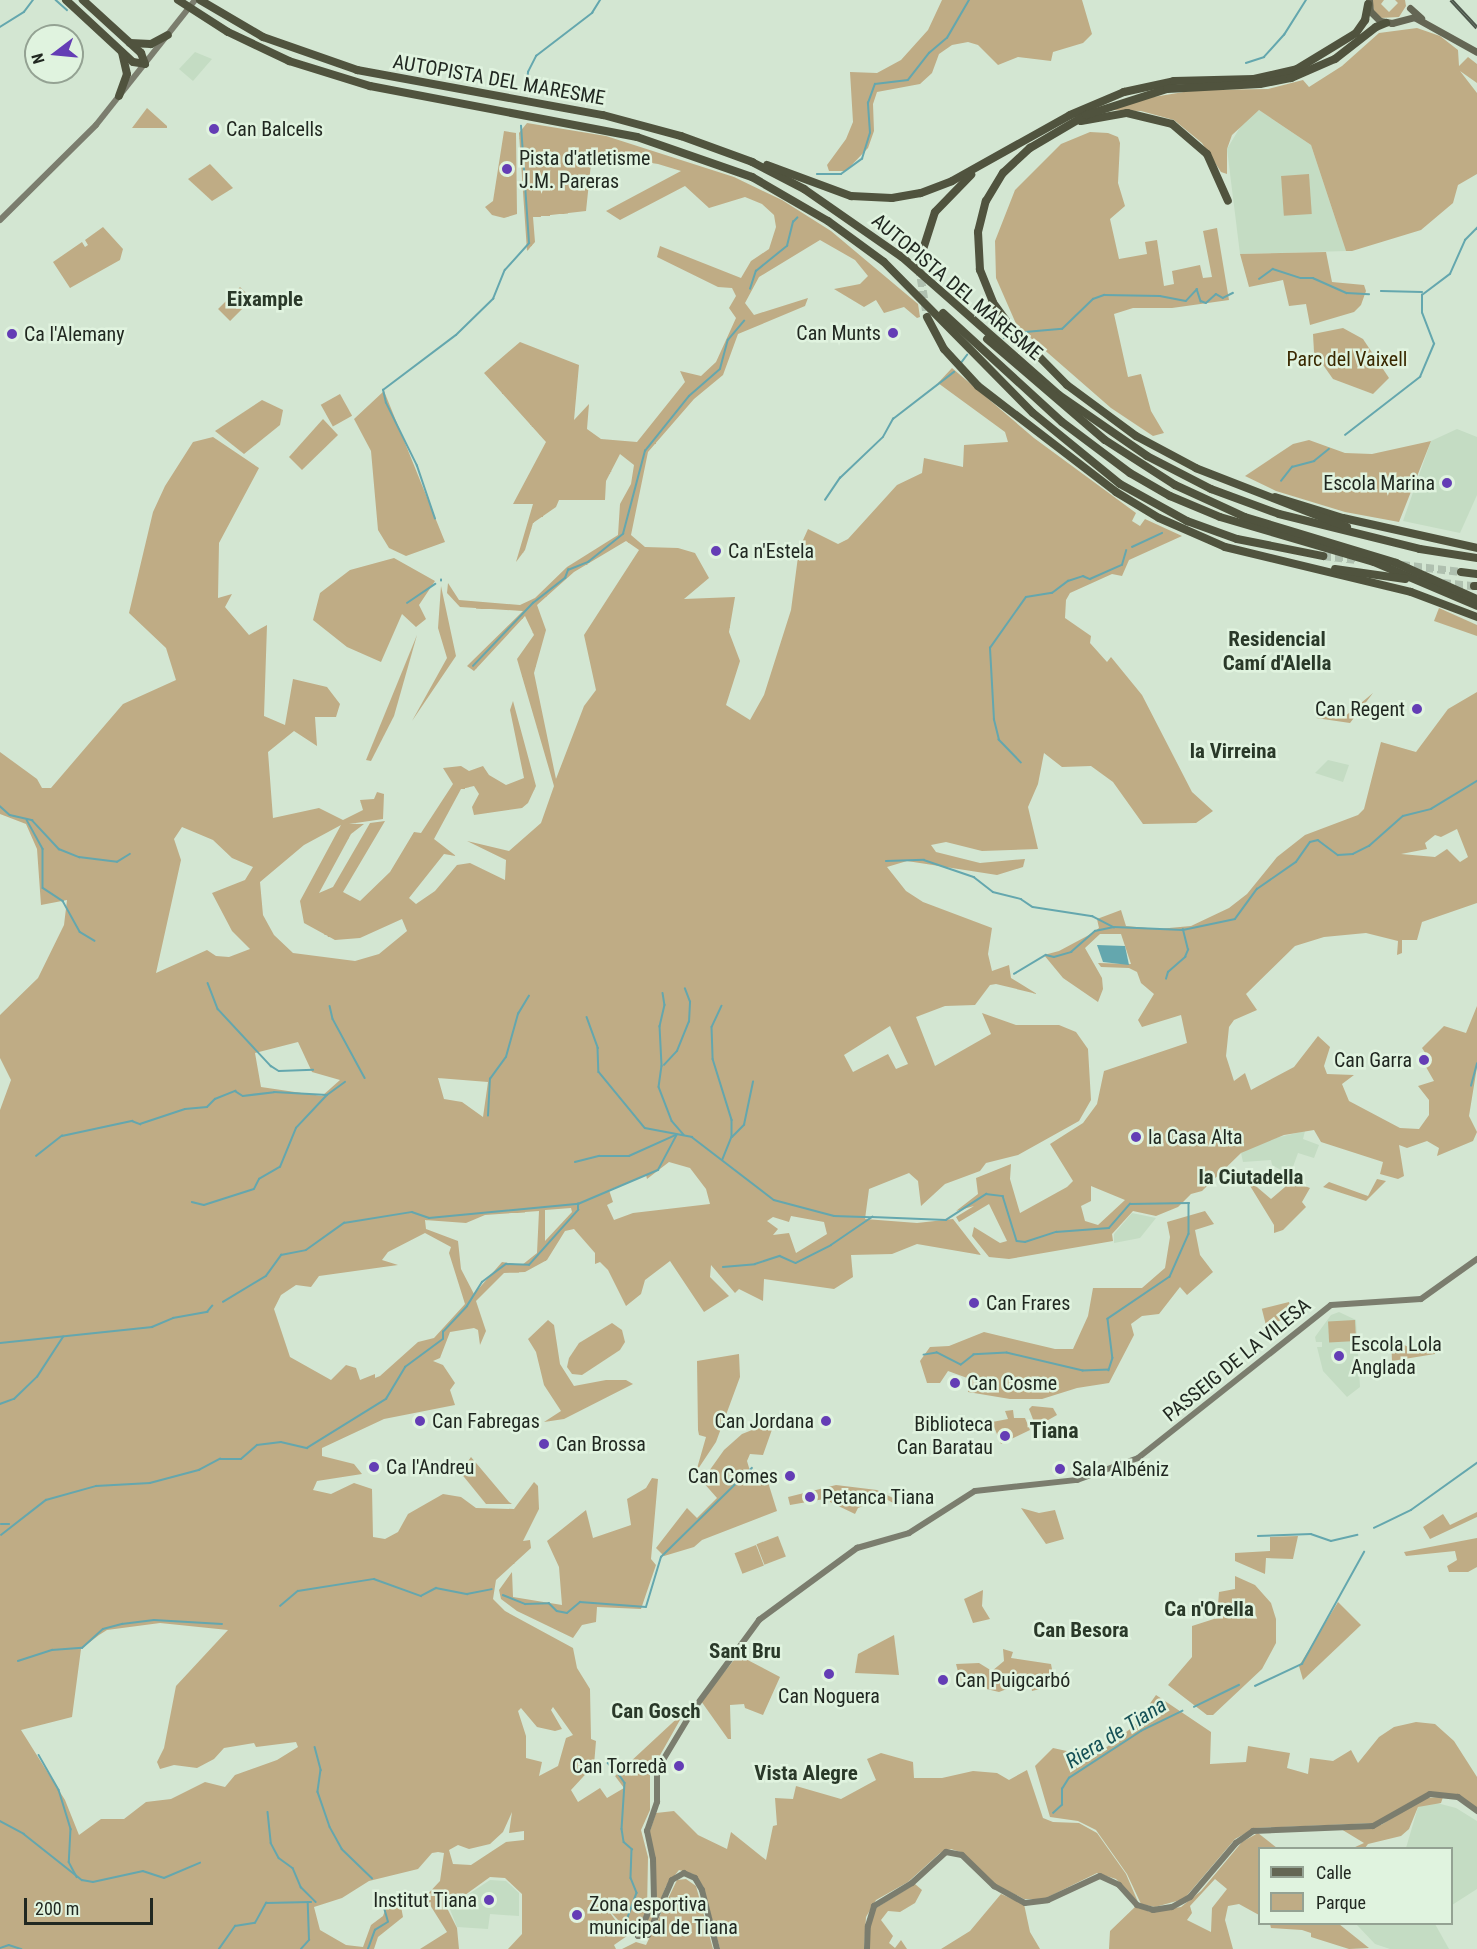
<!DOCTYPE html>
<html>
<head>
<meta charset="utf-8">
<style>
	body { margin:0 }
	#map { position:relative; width:1477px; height:1949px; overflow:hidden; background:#d3e6d2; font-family:"Roboto Condensed",sans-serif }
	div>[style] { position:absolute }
	.built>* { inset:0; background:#c4dcc3 }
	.green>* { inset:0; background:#bfac85; transform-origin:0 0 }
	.water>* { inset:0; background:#64a7ae }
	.stream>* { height:1.5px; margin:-0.75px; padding:0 0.75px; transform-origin:0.75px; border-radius:0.75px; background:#64a7ae }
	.highway-tunnel>* { height:8px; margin-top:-4px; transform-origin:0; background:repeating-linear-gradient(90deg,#afc0af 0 8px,transparent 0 12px) }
	.secondary>* { height:6px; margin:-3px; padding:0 3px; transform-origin:3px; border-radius:3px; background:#7b7d6e }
	.primary>* { height:7px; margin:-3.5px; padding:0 3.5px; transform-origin:3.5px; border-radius:3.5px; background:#646654 }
	.highway>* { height:8px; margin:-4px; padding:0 4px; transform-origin:4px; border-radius:4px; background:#50533e }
	.rail>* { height:4px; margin-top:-2px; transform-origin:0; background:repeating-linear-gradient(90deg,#e0f3df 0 4.5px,#4d574c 0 9px); box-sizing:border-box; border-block:2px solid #4d574c }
	.highway-bridge>* { height:8px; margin:-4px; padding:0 4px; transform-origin:4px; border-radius:4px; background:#50533e }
	.dots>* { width:16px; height:16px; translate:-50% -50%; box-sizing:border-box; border:3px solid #e0f3df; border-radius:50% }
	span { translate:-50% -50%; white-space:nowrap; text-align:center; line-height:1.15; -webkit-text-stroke:5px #e0f3df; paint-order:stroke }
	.street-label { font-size:20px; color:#212821 }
	.poi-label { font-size:20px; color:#212821 }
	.left { translate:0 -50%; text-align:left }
	.right { translate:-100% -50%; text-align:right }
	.park-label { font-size:20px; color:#392800 }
	.neighbourhood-label { font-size:21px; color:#2a3929; font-weight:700 }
	.water-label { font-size:21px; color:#155055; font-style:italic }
	.quarter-label { font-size:22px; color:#2a3929; font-weight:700 }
	.legend { position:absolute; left:1258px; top:1847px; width:195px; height:78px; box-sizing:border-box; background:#e0f3df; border:2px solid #94a293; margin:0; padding:8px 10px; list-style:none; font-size:18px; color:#212821 }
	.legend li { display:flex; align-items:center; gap:12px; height:30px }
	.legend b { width:30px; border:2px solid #94a293 }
	.north { position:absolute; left:24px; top:24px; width:60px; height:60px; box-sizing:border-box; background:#e0f3df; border:2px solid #94a293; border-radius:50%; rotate:254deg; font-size:16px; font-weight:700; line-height:24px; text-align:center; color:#212821 }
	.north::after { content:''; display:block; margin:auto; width:21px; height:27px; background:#643db5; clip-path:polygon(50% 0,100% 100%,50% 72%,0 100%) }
	.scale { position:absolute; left:24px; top:1898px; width:129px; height:27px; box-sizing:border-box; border:3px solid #212821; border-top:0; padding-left:8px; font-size:18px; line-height:21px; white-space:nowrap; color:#212821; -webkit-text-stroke:4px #e0f3df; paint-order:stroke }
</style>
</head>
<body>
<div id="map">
	<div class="built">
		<i style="clip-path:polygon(195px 52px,212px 59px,193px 81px,179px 69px)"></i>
		<i style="clip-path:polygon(1259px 110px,1311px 145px,1346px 251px,1240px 254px,1227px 149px,1245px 119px)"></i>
		<i style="clip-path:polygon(1457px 429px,1477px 437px,1477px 495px,1460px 533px,1403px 521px,1431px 441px)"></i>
		<i style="clip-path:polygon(1328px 760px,1349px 765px,1343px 782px,1315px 773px)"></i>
		<i style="clip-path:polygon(1305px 1131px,1303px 1139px,1319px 1145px,1314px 1158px,1298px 1153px,1290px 1175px,1272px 1165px,1271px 1160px,1243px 1162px,1241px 1153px,1262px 1141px)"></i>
		<i style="clip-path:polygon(1132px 1213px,1156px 1218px,1140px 1238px,1114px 1243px,1114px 1234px)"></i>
		<i style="clip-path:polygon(1339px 1312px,1356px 1320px,1360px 1387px,1347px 1397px,1323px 1371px,1317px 1347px,1322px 1347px,1322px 1342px,1316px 1342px,1315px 1337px,1331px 1315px)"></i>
		<i style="clip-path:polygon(1433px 1802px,1456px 1808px,1477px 1821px,1477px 1889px,1452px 1905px,1452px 1910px,1452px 1848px,1406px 1848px,1418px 1807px)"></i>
		<i style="clip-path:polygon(490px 1880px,506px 1881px,519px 1893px,519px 1916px,490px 1914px,488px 1929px,457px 1927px,449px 1907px)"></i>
		<i style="clip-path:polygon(1435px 1924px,1449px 1949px,1390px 1949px,1375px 1944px,1357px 1925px)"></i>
	</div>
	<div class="green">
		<i style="clip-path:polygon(942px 0,1082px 0,1092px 34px,1083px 43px,1053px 52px,1051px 61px,1018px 57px,998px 65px,978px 45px,968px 42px,952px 45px,939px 54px,932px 73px,920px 84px,877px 92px,873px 104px,874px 131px,868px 148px,846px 171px,829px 171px,827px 165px,846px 139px,853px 122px,850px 72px,877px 73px,901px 60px,928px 30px)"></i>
		<i style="clip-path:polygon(1372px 0,1384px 0,1381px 4px,1389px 12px,1398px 3px,1395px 0,1405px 0,1406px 6px,1399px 17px,1380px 18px,1374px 11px)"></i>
		<i style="clip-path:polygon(1417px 28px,1440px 36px,1458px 50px,1459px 66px,1468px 57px,1477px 64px,1477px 83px,1460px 71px,1477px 93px,1477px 174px,1458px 185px,1453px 203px,1421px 230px,1352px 251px,1346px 251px,1311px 145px,1259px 110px,1232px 135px,1227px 149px,1227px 174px,1221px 172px,1202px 143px,1174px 120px,1141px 111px,1111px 110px,1141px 99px,1196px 90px,1268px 89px,1303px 80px,1309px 87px,1342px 66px,1379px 33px)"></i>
		<i style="clip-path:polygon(147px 108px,167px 126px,167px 128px,132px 128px)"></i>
		<i style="clip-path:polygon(evenodd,527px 123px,606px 136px,734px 177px,782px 200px,831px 231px,918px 304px,920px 317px,917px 318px,904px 307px,884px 313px,876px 300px,864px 307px,834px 289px,860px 284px,868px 276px,855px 260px,820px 240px,759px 277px,745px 303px,754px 315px,808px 298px,805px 306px,738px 334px,723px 375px,694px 399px,648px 452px,631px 535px,645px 547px,678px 548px,695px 553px,709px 578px,684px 599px,735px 597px,729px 632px,740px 661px,726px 705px,750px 720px,764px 695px,791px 610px,799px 549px,808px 529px,838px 544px,848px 539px,897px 485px,922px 473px,924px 458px,963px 467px,964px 445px,1008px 442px,1005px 432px,938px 383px,952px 368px,1034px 438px,1136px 513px,1132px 521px,1140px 526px,1145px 519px,1182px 536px,1129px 560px,1122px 576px,1112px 574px,1070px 593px,1066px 600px,1065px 618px,1091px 636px,1090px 643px,1107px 662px,1111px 657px,1142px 695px,1192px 792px,1213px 811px,1196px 823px,1143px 824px,1113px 782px,1091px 766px,1062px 767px,1044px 753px,1038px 784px,1028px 807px,1038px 849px,982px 851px,946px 842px,931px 845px,936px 852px,980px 863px,1025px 859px,1023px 867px,997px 875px,907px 861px,887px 867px,906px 891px,923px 902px,992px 928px,988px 954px,992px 971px,1009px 965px,1011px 978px,1037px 994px,996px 984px,990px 985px,975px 1005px,945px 1006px,916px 1017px,935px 1066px,991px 1034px,982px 1013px,1016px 1025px,1059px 1025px,1076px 1032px,1088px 1049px,1091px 1100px,1079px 1121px,1018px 1155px,986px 1163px,980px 1171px,945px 1184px,921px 1206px,918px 1181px,909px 1173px,869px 1189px,865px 1219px,917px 1223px,953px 1219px,981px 1255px,917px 1244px,892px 1254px,851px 1255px,853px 1277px,834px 1289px,764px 1279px,763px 1301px,739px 1289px,735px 1293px,711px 1265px,710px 1277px,729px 1296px,704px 1312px,670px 1261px,645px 1280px,641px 1294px,626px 1306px,608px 1270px,600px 1262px,595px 1264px,595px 1253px,574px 1229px,565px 1231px,547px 1260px,525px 1272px,504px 1273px,476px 1301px,486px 1331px,480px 1345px,478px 1330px,474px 1328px,450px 1332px,440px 1358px,433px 1361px,443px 1365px,455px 1383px,450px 1390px,455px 1405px,384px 1419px,322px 1448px,322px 1456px,354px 1464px,362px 1474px,317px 1481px,313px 1490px,331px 1494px,354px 1483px,372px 1489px,373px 1537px,385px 1539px,398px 1532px,408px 1514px,443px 1494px,461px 1497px,476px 1508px,514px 1509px,534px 1482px,538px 1486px,539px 1509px,523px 1541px,530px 1540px,531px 1548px,496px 1580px,493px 1599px,505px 1611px,573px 1648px,577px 1668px,590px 1689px,591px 1739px,596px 1741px,594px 1765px,571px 1790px,578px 1802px,600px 1788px,607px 1798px,624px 1788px,615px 1776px,685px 1711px,650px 1773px,650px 1810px,641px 1830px,648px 1857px,647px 1911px,631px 1934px,605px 1906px,627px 1936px,614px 1945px,616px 1949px,508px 1949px,522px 1934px,522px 1894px,505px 1878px,490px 1877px,447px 1908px,457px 1928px,459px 1949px,420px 1949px,447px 1932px,425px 1897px,440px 1881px,444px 1853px,438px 1852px,432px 1853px,418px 1869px,369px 1881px,342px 1898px,314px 1907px,320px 1930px,346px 1945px,363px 1947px,371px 1925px,383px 1916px,389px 1899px,399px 1896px,403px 1917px,378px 1937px,374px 1949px,0 1949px,0 1110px,11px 1080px,0 1058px,0 1015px,38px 978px,64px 925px,67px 900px,41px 905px,37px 849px,26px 824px,0 814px,0 752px,37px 779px,42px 788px,51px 788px,123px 704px,176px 680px,166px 648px,129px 613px,153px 512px,165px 486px,193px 442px,213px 437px,259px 468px,219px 543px,218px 598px,232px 594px,225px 607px,249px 635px,267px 625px,264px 716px,285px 725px,293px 679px,327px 687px,340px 704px,336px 717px,315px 717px,317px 746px,294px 731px,268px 752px,273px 818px,319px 808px,343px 820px,363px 810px,360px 800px,374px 799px,377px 792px,384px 794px,383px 819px,349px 824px,364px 824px,351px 834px,319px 893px,333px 887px,370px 823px,385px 821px,343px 892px,360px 901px,390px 872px,414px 832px,421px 833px,453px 784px,443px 768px,461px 766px,469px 771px,483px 766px,489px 775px,506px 785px,524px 778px,510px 710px,513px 701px,536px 786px,528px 803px,522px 808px,474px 815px,472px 807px,479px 794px,474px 786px,461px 789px,434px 839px,456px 856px,444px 854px,409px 898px,416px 904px,435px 891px,457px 865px,470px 863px,505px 880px,506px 860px,467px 841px,509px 851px,541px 823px,554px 786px,517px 659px,534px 635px,525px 616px,474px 671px,467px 666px,523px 611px,460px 607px,447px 593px,448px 583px,459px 600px,520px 605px,535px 598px,567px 567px,618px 535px,620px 504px,631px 484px,634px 465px,620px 454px,606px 481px,605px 500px,559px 500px,556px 507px,533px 523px,525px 550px,516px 562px,533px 504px,513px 504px,546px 442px,484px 373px,520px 342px,579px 365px,574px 420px,589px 404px,587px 429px,601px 439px,637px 442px,685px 382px,680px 371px,701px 376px,716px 362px,736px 318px,729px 308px,736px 296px,732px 288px,718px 287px,657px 257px,660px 246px,741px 278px,751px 261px,769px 249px,776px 227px,774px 215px,762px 204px,745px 197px,709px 208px,685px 186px,620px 220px,606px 211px,681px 171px,658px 164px,592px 154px,586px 211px,533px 217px,535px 242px,527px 251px,519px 133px,527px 123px,626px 541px,639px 550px,584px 635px,596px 690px,584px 706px,556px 779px,534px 673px,546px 630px,537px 605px,574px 572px,626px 541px,527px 123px,341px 825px,300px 901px,304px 923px,335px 940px,360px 938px,402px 919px,407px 931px,379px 954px,355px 961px,293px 953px,274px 935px,263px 915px,260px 882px,304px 845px,341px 825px,527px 123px,182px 827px,213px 840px,232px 858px,253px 867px,245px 880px,212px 893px,232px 931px,250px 949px,229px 957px,216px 956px,207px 950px,156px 973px,181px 860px,174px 839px,182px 827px,527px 123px,890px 1026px,908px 1064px,896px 1069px,888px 1054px,853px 1072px,844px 1055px,890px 1026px,527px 123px,298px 1042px,312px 1072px,340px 1080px,322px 1096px,261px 1087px,255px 1053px,298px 1042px,527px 123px,438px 1078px,488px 1082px,483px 1117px,462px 1102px,444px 1099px,438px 1078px,527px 123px,669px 1162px,690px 1168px,706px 1189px,710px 1204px,633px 1213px,614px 1220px,607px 1205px,613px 1202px,609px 1190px,646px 1175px,647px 1179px,669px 1162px,527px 123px,571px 1208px,572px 1212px,545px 1241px,545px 1210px,571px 1208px,527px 123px,539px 1211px,537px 1253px,522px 1265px,502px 1262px,474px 1294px,461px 1269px,458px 1241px,426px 1229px,425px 1220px,466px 1223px,485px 1215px,539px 1211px,527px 123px,791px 1216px,824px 1222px,827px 1234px,796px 1253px,789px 1233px,773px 1235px,778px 1229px,767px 1221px,773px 1217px,789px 1222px,791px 1216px,527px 123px,425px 1233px,451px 1247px,449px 1253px,465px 1304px,434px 1338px,418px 1342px,380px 1376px,375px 1378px,375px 1374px,360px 1380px,356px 1368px,346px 1365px,331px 1380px,290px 1357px,274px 1309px,281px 1295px,296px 1285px,311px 1287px,319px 1276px,398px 1265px,382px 1260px,388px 1252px,425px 1233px,527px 123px,160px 1623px,228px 1630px,176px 1686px,164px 1748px,157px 1762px,160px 1769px,174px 1765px,197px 1768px,214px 1759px,224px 1748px,254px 1743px,256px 1747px,296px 1742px,298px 1747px,277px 1760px,235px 1775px,225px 1787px,205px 1782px,171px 1799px,146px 1802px,124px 1819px,101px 1819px,79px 1835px,65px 1800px,21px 1730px,72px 1717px,81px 1649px,99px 1635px,107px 1630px,160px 1623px,527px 123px,553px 1707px,573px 1735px,566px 1738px,558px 1766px,539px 1776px,542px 1762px,526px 1758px,526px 1736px,518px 1711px,521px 1708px,537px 1727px,555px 1731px,562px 1729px,551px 1710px,553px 1707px,527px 123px,512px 1812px,509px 1833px,524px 1831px,524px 1840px,506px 1842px,471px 1865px,453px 1864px,449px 1850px,458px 1845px,469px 1849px,490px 1844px,503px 1832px,512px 1812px)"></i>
		<i style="clip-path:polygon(504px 131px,516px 133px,517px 214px,504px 218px,492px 215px,485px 207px,493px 201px)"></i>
		<i style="clip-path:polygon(1090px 132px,1108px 133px,1118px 137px,1120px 143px,1118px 183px,1125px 206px,1110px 219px,1119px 259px,1147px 254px,1145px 242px,1157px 240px,1164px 286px,1174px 284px,1172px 271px,1200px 265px,1203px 278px,1212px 277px,1203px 231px,1217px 228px,1229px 300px,1172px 308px,1133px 308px,1114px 314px,1128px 377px,1141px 374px,1151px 411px,1164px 433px,1153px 436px,1111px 408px,1017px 326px,996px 278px,995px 241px,1015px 190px,1061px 144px)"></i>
		<i style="clip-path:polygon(210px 164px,233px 188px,212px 201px,188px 179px)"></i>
		<i style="left:1309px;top:174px;width:40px;height:28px;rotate:86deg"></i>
		<i style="clip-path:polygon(103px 227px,123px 249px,120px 260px,70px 288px,53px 262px,82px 242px,85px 247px,88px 245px,85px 240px)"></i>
		<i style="clip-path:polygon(1326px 252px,1332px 282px,1364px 285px,1366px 291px,1361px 305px,1354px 312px,1310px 325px,1306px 304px,1289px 306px,1283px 280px,1249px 287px,1240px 254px)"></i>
		<i style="left:240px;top:287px;width:17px;height:31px;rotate:45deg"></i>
		<i style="clip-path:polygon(1343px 328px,1363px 339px,1389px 378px,1373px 394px,1333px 379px,1314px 352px,1313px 334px)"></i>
		<i style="clip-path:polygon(384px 391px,445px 542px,406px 556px,389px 548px,378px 530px,371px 451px,354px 419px)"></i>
		<i style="left:340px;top:394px;width:25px;height:22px;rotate:61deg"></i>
		<i style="clip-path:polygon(262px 400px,283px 410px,280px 425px,244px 454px,215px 431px)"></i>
		<i style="clip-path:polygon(323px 419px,338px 435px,302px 470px,289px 457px)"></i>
		<i style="clip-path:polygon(1309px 440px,1345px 453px,1372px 454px,1431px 441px,1399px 522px,1345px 512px,1276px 491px,1245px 476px,1293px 444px)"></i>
		<i style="clip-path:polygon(394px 558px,435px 581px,419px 605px,426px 619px,416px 627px,402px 614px,381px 662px,347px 647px,313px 620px,320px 593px,350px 570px)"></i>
		<i style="clip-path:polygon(441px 586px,456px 656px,412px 721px,447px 658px,438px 628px)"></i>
		<i style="clip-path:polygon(1439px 608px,1477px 625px,1477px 636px,1434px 621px)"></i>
		<i style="clip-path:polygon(417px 635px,394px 716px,371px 761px,366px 760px)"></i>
		<i style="clip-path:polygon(evenodd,1477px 692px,1477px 903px,1422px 922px,1417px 940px,1402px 940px,1402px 953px,1397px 955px,1398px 941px,1366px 933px,1324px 937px,1295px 946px,1246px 994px,1257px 1010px,1234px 1020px,1229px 1027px,1226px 1056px,1234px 1081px,1245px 1073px,1251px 1090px,1294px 1067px,1318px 1036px,1330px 1047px,1324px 1066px,1327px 1074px,1354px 1075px,1342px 1084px,1349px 1101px,1400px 1128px,1419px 1129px,1429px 1115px,1429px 1100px,1418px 1086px,1434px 1081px,1426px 1067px,1431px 1062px,1422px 1048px,1444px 1026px,1466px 1033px,1477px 1006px,1477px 1067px,1469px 1116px,1477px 1132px,1473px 1141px,1437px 1156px,1439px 1148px,1427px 1141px,1407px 1148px,1399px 1145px,1404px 1176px,1398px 1179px,1380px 1174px,1383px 1162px,1321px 1142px,1314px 1130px,1284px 1135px,1241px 1153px,1202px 1191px,1191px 1194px,1178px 1207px,1156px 1216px,1133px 1211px,1112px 1234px,1113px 1241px,1009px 1259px,989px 1257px,972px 1236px,974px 1227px,1000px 1243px,1007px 1241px,989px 1204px,959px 1222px,956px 1217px,974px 1206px,956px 1211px,978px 1194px,976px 1178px,1011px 1164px,1010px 1179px,1020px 1213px,1067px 1187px,1073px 1181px,1050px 1144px,1083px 1123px,1097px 1104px,1104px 1071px,1187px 1043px,1181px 1015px,1142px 1027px,1138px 1020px,1154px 994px,1141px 983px,1137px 972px,1129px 968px,1101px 967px,1098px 963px,1131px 964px,1121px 934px,1100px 934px,1085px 948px,1102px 978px,1103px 989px,1098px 1002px,1063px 978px,1044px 955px,1059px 951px,1089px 935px,1099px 928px,1097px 919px,1121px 910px,1126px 926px,1158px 929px,1191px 926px,1229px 908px,1247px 894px,1277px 857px,1305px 835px,1358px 815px,1364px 809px,1381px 742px,1416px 752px,1448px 709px,1477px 692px,1457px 829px,1468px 857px,1460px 862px,1447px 849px,1435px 857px,1401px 854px,1427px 849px,1425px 843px,1435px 835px,1441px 837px,1457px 829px,1477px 692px,1091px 1186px,1125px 1200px,1098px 1225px,1085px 1221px,1081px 1206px,1091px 1201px,1091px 1186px)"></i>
		<i style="clip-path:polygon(1373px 693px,1350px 723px,1316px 718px,1337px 713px,1343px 718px)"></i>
		<i style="clip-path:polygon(1244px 1176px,1271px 1199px,1285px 1187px,1287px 1179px,1310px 1188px,1302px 1202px,1306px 1207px,1283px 1230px,1274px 1233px,1274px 1225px)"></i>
		<i style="clip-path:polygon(1377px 1179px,1386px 1181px,1366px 1201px,1323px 1187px,1329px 1182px,1368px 1196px)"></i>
		<i style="clip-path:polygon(1205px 1211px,1214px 1224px,1195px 1230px,1200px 1255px,1213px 1272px,1187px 1295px,1180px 1287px,1159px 1314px,1142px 1316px,1131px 1324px,1134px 1335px,1109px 1383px,1077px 1388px,1042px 1399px,1010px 1399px,968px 1392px,970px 1379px,948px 1371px,940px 1383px,927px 1383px,920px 1361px,930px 1347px,949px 1346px,984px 1332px,1055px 1349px,1073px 1349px,1088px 1316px,1093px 1288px,1142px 1288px,1165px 1268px,1170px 1237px,1167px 1222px)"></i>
		<i style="left:1289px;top:1302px;width:16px;height:28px;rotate:76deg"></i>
		<i style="clip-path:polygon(548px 1320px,554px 1325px,560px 1364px,574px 1386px,606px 1380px,626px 1380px,633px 1384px,564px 1419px,544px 1422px,561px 1411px,544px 1385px,536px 1352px,528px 1339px)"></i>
		<i style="left:1355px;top:1320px;width:21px;height:27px;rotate:87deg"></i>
		<i style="clip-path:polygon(612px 1323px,622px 1330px,625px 1342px,620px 1350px,582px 1375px,572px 1374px,567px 1367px,569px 1358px,579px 1343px)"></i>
		<i style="clip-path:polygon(1391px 1338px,1412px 1349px,1426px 1349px,1426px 1341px,1434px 1341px,1435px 1354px,1392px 1361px)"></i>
		<i style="clip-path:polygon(739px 1354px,740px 1377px,716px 1442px,696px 1472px,706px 1437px,699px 1435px,698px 1430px,697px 1361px)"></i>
		<i style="clip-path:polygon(1032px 1406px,1053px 1408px,1057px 1415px,1036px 1427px,1029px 1409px)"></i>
		<i style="clip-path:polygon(1013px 1410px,1014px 1418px,1025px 1418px,1030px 1430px,1001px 1444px,992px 1422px,1008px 1419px,1005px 1411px)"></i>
		<i style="clip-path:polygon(775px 1421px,763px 1455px,750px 1454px,747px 1461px,750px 1471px,767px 1479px,777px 1511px,702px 1540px,694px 1547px,664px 1556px,656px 1548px,687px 1508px,697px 1518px,717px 1498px,702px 1481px,724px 1450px,742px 1434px)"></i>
		<i style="clip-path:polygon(471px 1457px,509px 1502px,512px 1504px,486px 1504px,460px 1472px)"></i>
		<i style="clip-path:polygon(652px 1478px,658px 1479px,651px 1559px,656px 1565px,641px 1609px,597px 1607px,596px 1622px,582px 1625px,573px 1638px,517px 1611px,501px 1599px,499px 1590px,512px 1572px,513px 1597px,562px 1605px,559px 1567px,547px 1541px,586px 1510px,593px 1538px,631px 1525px,627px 1499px,646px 1488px)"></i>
		<i style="clip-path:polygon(836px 1485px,877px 1490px,899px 1501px,895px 1504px,875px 1493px,838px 1495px,842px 1505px,877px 1501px,858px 1508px,855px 1514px,830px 1502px,830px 1498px,790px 1505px,788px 1497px)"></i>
		<i style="clip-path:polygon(1021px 1508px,1039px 1513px,1055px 1510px,1064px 1539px,1046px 1544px)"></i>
		<i style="clip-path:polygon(1477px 1512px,1477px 1517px,1430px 1539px,1423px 1527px,1443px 1514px,1450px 1525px)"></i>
		<i style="left:778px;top:1536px;width:22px;height:23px;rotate:69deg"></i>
		<i style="clip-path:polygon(1298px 1536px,1293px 1559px,1266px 1558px,1265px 1574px,1235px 1561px,1235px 1553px,1270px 1551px,1270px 1537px)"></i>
		<i style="clip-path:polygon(1477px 1538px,1477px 1567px,1468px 1572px,1449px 1572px,1447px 1566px,1457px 1560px,1455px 1551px,1406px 1556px,1404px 1552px)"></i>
		<i style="left:756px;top:1545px;width:22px;height:23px;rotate:69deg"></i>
		<i style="clip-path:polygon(1235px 1576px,1255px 1585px,1271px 1603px,1276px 1619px,1276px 1643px,1262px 1669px,1213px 1715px,1207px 1715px,1168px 1685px,1192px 1657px,1192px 1626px,1217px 1618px,1219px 1592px,1235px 1589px)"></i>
		<i style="clip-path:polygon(983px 1590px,982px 1606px,990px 1619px,973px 1623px,964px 1599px)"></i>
		<i style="clip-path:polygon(1338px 1602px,1361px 1625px,1303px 1680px,1299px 1666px)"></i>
		<i style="clip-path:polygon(894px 1635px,899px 1675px,855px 1673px,858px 1654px)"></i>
		<i style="clip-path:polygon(1003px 1649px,1013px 1652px,1011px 1658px,1051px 1664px,1055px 1685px,1032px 1691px,1030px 1680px,999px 1692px,966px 1684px,962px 1687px,956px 1664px,979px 1663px,992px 1671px,1004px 1661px)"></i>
		<i style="clip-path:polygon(738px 1655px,780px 1677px,763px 1715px,745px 1708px,744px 1704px,730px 1705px,731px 1739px,728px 1739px,701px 1701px)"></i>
		<i style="clip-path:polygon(1156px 1695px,1211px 1732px,1210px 1764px,1246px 1762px,1248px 1746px,1290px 1753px,1287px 1768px,1308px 1774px,1310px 1758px,1333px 1761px,1351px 1750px,1358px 1763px,1379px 1737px,1394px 1727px,1416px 1722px,1435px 1724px,1454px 1741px,1477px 1777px,1477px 1808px,1459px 1796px,1425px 1794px,1375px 1823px,1255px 1828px,1235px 1839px,1184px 1899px,1155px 1907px,1141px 1904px,1127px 1874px,1096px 1830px,1078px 1821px,1050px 1817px,1035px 1766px,1053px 1748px,1094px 1757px,1134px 1726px)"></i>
		<i style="clip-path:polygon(881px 1753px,913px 1762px,914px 1778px,942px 1778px,973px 1771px,997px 1773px,1009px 1780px,1027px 1770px,1043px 1818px,1053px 1822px,1079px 1823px,1097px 1833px,1126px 1874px,1138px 1902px,1116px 1879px,1097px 1873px,1044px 1899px,1024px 1899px,995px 1884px,963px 1853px,951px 1849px,940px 1853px,908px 1882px,876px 1900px,866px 1917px,864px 1949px,720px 1949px,703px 1886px,693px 1874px,679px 1870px,666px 1886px,648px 1932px,645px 1935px,639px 1930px,654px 1905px,648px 1837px,656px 1813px,674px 1811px,698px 1835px,727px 1849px,731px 1832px,766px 1860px,773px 1826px,777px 1825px,775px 1798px,793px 1799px,796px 1786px,841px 1799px,876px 1780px,867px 1759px)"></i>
		<i style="clip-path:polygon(1443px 1797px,1441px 1803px,1418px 1807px,1409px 1829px,1401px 1836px,1368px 1844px,1365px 1848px,1353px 1848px,1364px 1843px,1341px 1829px,1381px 1825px,1424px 1798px)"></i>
		<i style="clip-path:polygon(evenodd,1258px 1833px,1277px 1848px,1260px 1848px,1259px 1915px,1239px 1904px,1228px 1906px,1225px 1920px,1233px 1949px,1109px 1949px,1110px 1931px,1136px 1906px,1150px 1912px,1181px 1907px,1201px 1891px,1242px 1842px,1258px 1833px,1215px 1879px,1227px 1889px,1212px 1908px,1211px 1932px,1187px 1920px,1192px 1913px,1190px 1906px,1215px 1879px)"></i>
		<i style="clip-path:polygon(686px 1879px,696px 1886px,713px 1949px,622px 1949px,636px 1942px,646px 1945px,677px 1880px)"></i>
		<i style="clip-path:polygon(915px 1884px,922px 1890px,915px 1903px,900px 1912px,888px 1911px,881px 1920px,893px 1936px,889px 1943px,895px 1948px,901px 1940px,907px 1949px,870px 1949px,870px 1923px,876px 1908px)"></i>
		<i style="clip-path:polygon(1001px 1894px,1024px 1904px,1030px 1932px,1040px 1949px,941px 1949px,970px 1931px)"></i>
		<i style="clip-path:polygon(1270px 1924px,1339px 1924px,1369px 1948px,1349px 1949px,1311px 1937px,1311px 1933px,1302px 1930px,1271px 1928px)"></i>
	</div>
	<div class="water">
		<i style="clip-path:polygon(1097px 945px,1125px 946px,1129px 965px,1103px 962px)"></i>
	</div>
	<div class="stream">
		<i style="left:56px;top:0;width:15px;rotate:42deg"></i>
		<i style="left:0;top:27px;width:28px;rotate:-32deg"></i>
		<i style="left:24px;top:12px;width:15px;rotate:-53deg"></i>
		<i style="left:1246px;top:63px;width:19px;rotate:-18deg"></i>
		<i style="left:1264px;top:57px;width:30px;rotate:-48deg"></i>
		<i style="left:1284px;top:35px;width:41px;rotate:-57.8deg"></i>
		<i style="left:526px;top:89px;width:17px;rotate:-83deg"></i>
		<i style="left:528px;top:72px;width:18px;rotate:-63deg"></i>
		<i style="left:536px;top:56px;width:71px;rotate:-37.5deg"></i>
		<i style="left:592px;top:13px;width:15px;rotate:-58deg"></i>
		<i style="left:817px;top:174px;width:24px"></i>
		<i style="left:841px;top:174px;width:26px;rotate:-36deg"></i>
		<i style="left:862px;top:159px;width:27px;rotate:-73deg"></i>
		<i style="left:870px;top:133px;width:30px;rotate:-94deg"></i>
		<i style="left:868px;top:103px;width:20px;rotate:-70deg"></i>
		<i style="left:875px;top:84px;width:33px;rotate:-7deg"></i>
		<i style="left:908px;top:80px;width:34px;rotate:-52deg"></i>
		<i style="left:929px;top:53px;width:23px;rotate:-40deg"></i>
		<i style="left:947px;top:38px;width:44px;rotate:-59.9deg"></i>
		<i style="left:1259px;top:279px;width:17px;rotate:-36deg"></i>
		<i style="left:1273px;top:269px;width:29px;rotate:18deg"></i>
		<i style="left:1301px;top:278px;width:12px"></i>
		<i style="left:1313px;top:278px;width:37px;rotate:24deg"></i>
		<i style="left:1347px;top:293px;width:22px;rotate:3deg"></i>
		<i style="left:750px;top:289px;width:19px;rotate:-72deg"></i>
		<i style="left:756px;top:271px;width:40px;rotate:-39deg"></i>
		<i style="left:787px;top:246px;width:25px;rotate:-76deg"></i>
		<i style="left:793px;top:222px;width:6px;rotate:-45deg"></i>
		<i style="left:1381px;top:291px;width:41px;rotate:1.4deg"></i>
		<i style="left:1025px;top:332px;width:37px;rotate:-5deg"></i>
		<i style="left:1062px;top:329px;width:43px;rotate:-44.1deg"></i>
		<i style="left:1093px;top:299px;width:12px;rotate:-20deg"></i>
		<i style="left:1104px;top:295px;width:56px;rotate:1deg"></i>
		<i style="left:1160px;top:296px;width:26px;rotate:11deg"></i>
		<i style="left:1186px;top:301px;width:16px;rotate:-47deg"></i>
		<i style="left:1197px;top:289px;width:13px;rotate:72deg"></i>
		<i style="left:1201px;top:301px;width:5px;rotate:22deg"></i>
		<i style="left:1206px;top:303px;width:13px;rotate:-42deg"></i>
		<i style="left:1216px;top:294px;width:8px;rotate:30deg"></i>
		<i style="left:1223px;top:298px;width:11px;rotate:-27deg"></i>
		<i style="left:1004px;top:338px;width:9px;rotate:-21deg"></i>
		<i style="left:961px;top:363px;width:10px;rotate:-53deg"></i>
		<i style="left:1345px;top:435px;width:95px;rotate:-37.7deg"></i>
		<i style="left:1420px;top:377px;width:36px;rotate:-67deg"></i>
		<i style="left:1434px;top:344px;width:33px;rotate:-111deg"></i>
		<i style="left:1422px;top:313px;width:18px;rotate:-90deg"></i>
		<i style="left:1422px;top:295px;width:35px;rotate:-37deg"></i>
		<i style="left:1450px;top:274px;width:37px;rotate:-66deg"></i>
		<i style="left:1465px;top:240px;width:17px;rotate:-45deg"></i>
		<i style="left:1281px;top:481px;width:18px;rotate:-52deg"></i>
		<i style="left:1292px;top:467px;width:23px;rotate:-15deg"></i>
		<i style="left:1314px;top:461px;width:19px;rotate:-39deg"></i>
		<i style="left:825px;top:500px;width:27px;rotate:-56deg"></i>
		<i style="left:840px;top:478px;width:59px;rotate:-43.6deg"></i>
		<i style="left:883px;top:437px;width:21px;rotate:-61deg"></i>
		<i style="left:893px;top:419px;width:77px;rotate:-37.6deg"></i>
		<i style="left:435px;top:519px;width:56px;rotate:-108.8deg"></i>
		<i style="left:417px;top:466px;width:70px;rotate:-116.2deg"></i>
		<i style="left:386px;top:403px;width:13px;rotate:-103deg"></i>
		<i style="left:383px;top:390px;width:91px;rotate:-37deg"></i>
		<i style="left:456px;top:335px;width:52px;rotate:-44.2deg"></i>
		<i style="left:493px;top:299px;width:31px;rotate:-68deg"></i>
		<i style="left:505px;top:270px;width:36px;rotate:-48deg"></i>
		<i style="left:529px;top:243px;width:117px;rotate:-93.9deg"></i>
		<i style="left:1132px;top:547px;width:33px;rotate:-25deg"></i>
		<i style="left:441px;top:581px;width:1px;rotate:-90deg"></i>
		<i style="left:407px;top:603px;width:34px;rotate:-34deg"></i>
		<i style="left:473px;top:666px;width:87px;rotate:-46.4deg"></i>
		<i style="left:533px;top:603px;width:41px;rotate:-38deg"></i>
		<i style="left:565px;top:578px;width:9px;rotate:-69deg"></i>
		<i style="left:568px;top:570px;width:22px;rotate:-22deg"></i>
		<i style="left:588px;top:562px;width:45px;rotate:-38.7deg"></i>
		<i style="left:623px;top:534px;width:86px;rotate:-75.2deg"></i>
		<i style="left:645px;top:451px;width:70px;rotate:-51.3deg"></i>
		<i style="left:689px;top:396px;width:41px;rotate:-41.1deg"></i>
		<i style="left:720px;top:369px;width:30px;rotate:-75deg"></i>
		<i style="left:728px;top:340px;width:25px;rotate:-50deg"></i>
		<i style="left:1021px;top:763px;width:32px;rotate:-134deg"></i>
		<i style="left:999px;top:740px;width:21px;rotate:-104deg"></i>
		<i style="left:994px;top:720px;width:72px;rotate:-93.2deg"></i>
		<i style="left:990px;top:648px;width:62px;rotate:-54.8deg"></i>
		<i style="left:1026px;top:597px;width:26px;rotate:-9deg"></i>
		<i style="left:1052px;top:593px;width:20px;rotate:-37deg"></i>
		<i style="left:1068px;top:581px;width:16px;rotate:-18deg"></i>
		<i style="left:1083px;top:576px;width:8px;rotate:23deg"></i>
		<i style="left:1090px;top:579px;width:35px;rotate:-24deg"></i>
		<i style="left:1122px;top:565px;width:15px;rotate:-74deg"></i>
		<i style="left:0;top:806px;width:13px;rotate:42deg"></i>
		<i style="left:10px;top:815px;width:23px;rotate:13deg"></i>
		<i style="left:32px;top:820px;width:40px;rotate:47deg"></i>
		<i style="left:59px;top:849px;width:22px;rotate:22deg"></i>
		<i style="left:79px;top:857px;width:38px;rotate:7deg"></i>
		<i style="left:117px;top:862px;width:15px;rotate:-32deg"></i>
		<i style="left:27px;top:820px;width:33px;rotate:61deg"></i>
		<i style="left:43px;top:849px;width:39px;rotate:90deg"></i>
		<i style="left:43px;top:888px;width:24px;rotate:33deg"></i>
		<i style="left:63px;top:901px;width:35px;rotate:61deg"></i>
		<i style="left:80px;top:932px;width:17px;rotate:31deg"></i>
		<i style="left:886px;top:861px;width:38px;rotate:-2deg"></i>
		<i style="left:924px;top:860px;width:53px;rotate:18.8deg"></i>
		<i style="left:974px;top:877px;width:24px;rotate:38deg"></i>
		<i style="left:993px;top:892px;width:29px;rotate:14deg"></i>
		<i style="left:1021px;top:899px;width:14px;rotate:34deg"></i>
		<i style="left:1033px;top:907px;width:60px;rotate:8.7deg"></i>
		<i style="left:1092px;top:916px;width:25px;rotate:27deg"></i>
		<i style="left:1014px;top:974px;width:37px;rotate:-31deg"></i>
		<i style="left:1046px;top:955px;width:8px;rotate:14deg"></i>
		<i style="left:1054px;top:957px;width:18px;rotate:-16deg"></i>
		<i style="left:1071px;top:952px;width:32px;rotate:-41deg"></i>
		<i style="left:1095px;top:931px;width:19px;rotate:-12deg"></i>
		<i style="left:1114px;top:927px;width:69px;rotate:2.5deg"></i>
		<i style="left:1183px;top:930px;width:53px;rotate:-11.9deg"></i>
		<i style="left:1235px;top:919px;width:37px;rotate:-54deg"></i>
		<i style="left:1257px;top:889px;width:47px;rotate:-34.7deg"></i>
		<i style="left:1296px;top:862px;width:24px;rotate:-55deg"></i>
		<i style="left:1310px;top:842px;width:8px;rotate:-14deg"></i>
		<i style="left:1318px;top:840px;width:25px;rotate:37deg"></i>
		<i style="left:1338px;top:855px;width:15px;rotate:-4deg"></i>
		<i style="left:1353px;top:854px;width:18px;rotate:-27deg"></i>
		<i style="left:1369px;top:846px;width:45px;rotate:-41.4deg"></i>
		<i style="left:1403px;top:816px;width:29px;rotate:-14deg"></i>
		<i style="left:1431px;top:809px;width:54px;rotate:-31.3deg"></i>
		<i style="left:1166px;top:979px;width:7px;rotate:-74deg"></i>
		<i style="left:1168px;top:972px;width:23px;rotate:-41deg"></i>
		<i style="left:1185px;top:957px;width:8px;rotate:-67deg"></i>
		<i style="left:1188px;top:950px;width:21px;rotate:-104deg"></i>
		<i style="left:208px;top:983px;width:28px;rotate:69deg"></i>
		<i style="left:218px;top:1009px;width:78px;rotate:47.1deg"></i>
		<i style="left:271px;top:1066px;width:9px;rotate:32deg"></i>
		<i style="left:279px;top:1071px;width:34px;rotate:-2deg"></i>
		<i style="left:663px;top:993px;width:12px;rotate:81deg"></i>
		<i style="left:665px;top:1005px;width:22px;rotate:103deg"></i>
		<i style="left:660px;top:1026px;width:40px;rotate:87.1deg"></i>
		<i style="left:662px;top:1066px;width:21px;rotate:98deg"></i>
		<i style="left:659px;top:1087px;width:36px;rotate:69deg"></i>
		<i style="left:672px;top:1121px;width:18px;rotate:49deg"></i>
		<i style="left:330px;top:1006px;width:13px;rotate:77deg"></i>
		<i style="left:333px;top:1019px;width:67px;rotate:61.5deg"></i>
		<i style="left:722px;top:1006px;width:23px;rotate:115deg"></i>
		<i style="left:712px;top:1027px;width:32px;rotate:88deg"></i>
		<i style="left:713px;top:1059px;width:64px;rotate:72.7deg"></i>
		<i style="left:732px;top:1120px;width:17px;rotate:90deg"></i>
		<i style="left:732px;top:1137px;width:24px;rotate:112deg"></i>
		<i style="left:587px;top:1017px;width:33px;rotate:70deg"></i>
		<i style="left:598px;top:1048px;width:24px;rotate:88deg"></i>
		<i style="left:599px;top:1072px;width:72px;rotate:50.6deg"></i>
		<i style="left:645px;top:1128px;width:48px;rotate:10.8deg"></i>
		<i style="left:692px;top:1137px;width:103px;rotate:37.5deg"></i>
		<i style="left:774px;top:1200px;width:62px;rotate:14.9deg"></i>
		<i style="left:834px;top:1216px;width:37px;rotate:2deg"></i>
		<i style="left:664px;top:1065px;width:19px;rotate:-47deg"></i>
		<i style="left:677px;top:1051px;width:31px;rotate:-68deg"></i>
		<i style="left:689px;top:1022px;width:20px;rotate:-87deg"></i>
		<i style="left:690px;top:1002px;width:14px;rotate:-111deg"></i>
		<i style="left:1471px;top:1086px;width:23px;rotate:-75deg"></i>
		<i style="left:488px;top:1116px;width:37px;rotate:-87deg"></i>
		<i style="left:490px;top:1079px;width:27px;rotate:-54deg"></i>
		<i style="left:506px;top:1057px;width:45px;rotate:-74.4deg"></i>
		<i style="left:518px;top:1014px;width:21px;rotate:-59deg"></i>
		<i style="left:732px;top:1137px;width:17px;rotate:-45deg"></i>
		<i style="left:744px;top:1125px;width:44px;rotate:-78.2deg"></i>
		<i style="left:36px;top:1156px;width:33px;rotate:-38deg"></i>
		<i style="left:62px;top:1136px;width:72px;rotate:-12.1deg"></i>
		<i style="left:132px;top:1121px;width:9px;rotate:21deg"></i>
		<i style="left:140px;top:1124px;width:47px;rotate:-18.4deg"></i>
		<i style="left:185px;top:1109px;width:22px;rotate:-5deg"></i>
		<i style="left:207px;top:1107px;width:11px;rotate:-45deg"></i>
		<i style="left:215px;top:1099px;width:22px;rotate:-22deg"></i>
		<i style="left:235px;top:1091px;width:9px;rotate:32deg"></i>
		<i style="left:243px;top:1096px;width:31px;rotate:-7deg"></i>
		<i style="left:274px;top:1092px;width:53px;rotate:3.2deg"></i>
		<i style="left:327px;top:1095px;width:22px;rotate:-36deg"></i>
		<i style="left:575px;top:1162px;width:25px;rotate:-14deg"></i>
		<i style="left:599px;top:1156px;width:30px"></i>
		<i style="left:629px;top:1156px;width:51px;rotate:-24.1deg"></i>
		<i style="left:192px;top:1202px;width:12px;rotate:14deg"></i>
		<i style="left:204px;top:1205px;width:52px;rotate:-17.7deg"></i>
		<i style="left:254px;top:1189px;width:11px;rotate:-63deg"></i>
		<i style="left:259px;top:1179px;width:24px;rotate:-30deg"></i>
		<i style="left:280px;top:1167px;width:42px;rotate:-67.7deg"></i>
		<i style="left:296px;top:1128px;width:45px;rotate:-46.8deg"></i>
		<i style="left:723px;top:1267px;width:32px;rotate:-5deg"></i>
		<i style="left:755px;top:1264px;width:26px;rotate:-18deg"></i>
		<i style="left:780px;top:1256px;width:17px;rotate:24deg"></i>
		<i style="left:796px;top:1263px;width:39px;rotate:-27deg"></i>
		<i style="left:831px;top:1245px;width:50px;rotate:-34.3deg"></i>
		<i style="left:872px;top:1217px;width:74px;rotate:2.3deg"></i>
		<i style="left:946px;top:1220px;width:48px;rotate:-33deg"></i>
		<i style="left:986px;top:1194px;width:17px;rotate:7deg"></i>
		<i style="left:1003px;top:1196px;width:47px;rotate:72.7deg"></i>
		<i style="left:1017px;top:1241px;width:8px;rotate:7deg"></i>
		<i style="left:1025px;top:1242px;width:33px;rotate:-18deg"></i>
		<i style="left:1056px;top:1232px;width:53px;rotate:-4.3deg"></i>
		<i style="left:1109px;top:1228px;width:32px;rotate:-49deg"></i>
		<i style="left:1130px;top:1204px;width:59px;rotate:-1deg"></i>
		<i style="left:1189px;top:1203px;width:31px;rotate:90deg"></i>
		<i style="left:1189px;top:1234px;width:47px;rotate:113.8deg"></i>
		<i style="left:1170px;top:1277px;width:75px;rotate:145.9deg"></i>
		<i style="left:1108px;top:1319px;width:39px;rotate:83deg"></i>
		<i style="left:1113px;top:1358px;width:13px;rotate:108deg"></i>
		<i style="left:1109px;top:1370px;width:26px;rotate:178deg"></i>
		<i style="left:1083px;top:1371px;width:78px;rotate:-166.7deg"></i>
		<i style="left:1007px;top:1353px;width:33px;rotate:177deg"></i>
		<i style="left:974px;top:1355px;width:16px;rotate:142deg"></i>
		<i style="left:961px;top:1365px;width:27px;rotate:-153deg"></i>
		<i style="left:937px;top:1353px;width:13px;rotate:171deg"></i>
		<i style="left:223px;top:1302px;width:50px;rotate:-31.2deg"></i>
		<i style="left:266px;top:1276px;width:26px;rotate:-54deg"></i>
		<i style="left:281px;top:1255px;width:25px;rotate:-11deg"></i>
		<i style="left:306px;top:1250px;width:47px;rotate:-35.4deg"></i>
		<i style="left:344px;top:1223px;width:69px;rotate:-9.2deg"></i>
		<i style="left:412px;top:1212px;width:18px;rotate:19deg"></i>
		<i style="left:429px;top:1218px;width:150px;rotate:-5.4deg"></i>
		<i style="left:0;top:1343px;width:153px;rotate:-6deg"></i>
		<i style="left:152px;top:1327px;width:23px;rotate:-23deg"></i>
		<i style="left:173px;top:1318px;width:35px;rotate:-10deg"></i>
		<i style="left:207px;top:1312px;width:8px;rotate:-50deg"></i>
		<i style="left:0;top:1404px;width:15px;rotate:-20deg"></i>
		<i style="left:14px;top:1399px;width:32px;rotate:-44deg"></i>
		<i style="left:37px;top:1377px;width:48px;rotate:-57deg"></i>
		<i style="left:1px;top:1524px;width:8px"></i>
		<i style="left:1374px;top:1528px;width:41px;rotate:-25.9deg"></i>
		<i style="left:1411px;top:1510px;width:81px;rotate:-35.5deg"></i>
		<i style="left:1px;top:1535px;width:57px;rotate:-37.9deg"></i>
		<i style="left:46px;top:1500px;width:52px;rotate:-15.6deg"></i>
		<i style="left:96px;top:1486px;width:54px;rotate:-3.2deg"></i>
		<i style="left:150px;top:1483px;width:51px;rotate:-14.9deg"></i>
		<i style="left:199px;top:1470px;width:24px;rotate:-28deg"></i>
		<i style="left:220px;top:1459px;width:21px"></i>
		<i style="left:241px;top:1459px;width:21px;rotate:-41deg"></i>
		<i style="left:257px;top:1445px;width:24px;rotate:-7deg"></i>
		<i style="left:281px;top:1442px;width:27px;rotate:13deg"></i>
		<i style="left:307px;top:1448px;width:93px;rotate:-31.8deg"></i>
		<i style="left:386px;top:1399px;width:37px;rotate:-59deg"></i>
		<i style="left:405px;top:1367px;width:47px;rotate:-36.4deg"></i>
		<i style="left:443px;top:1339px;width:7px;rotate:-90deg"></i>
		<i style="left:443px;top:1332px;width:35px;rotate:-47deg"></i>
		<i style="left:467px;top:1306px;width:28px;rotate:-58deg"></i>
		<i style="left:482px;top:1282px;width:30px;rotate:-37deg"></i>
		<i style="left:506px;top:1264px;width:23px;rotate:2deg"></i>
		<i style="left:529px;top:1265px;width:74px;rotate:-48.3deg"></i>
		<i style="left:578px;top:1210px;width:6px;rotate:-90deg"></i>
		<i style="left:578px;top:1204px;width:87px;rotate:-23deg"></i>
		<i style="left:658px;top:1170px;width:40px;rotate:-62deg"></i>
		<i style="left:1258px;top:1536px;width:53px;rotate:-2.2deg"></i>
		<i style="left:1311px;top:1534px;width:21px;rotate:19deg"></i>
		<i style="left:1331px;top:1541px;width:27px;rotate:-13deg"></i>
		<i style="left:503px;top:1595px;width:24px;rotate:22deg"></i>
		<i style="left:525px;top:1604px;width:24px;rotate:-2deg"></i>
		<i style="left:549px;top:1603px;width:11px;rotate:45deg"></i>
		<i style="left:557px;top:1611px;width:10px;rotate:11deg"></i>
		<i style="left:567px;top:1613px;width:17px;rotate:-40deg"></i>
		<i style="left:580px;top:1602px;width:66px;rotate:4.3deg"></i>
		<i style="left:646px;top:1607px;width:52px;rotate:-73.3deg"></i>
		<i style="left:661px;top:1557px;width:127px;rotate:-44.4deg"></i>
		<i style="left:280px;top:1606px;width:23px;rotate:-40deg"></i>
		<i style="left:298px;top:1591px;width:77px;rotate:-9deg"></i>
		<i style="left:374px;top:1579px;width:50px;rotate:19.9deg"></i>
		<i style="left:421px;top:1596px;width:17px;rotate:-28deg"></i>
		<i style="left:436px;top:1588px;width:32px;rotate:11deg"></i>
		<i style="left:467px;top:1594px;width:25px;rotate:-11deg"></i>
		<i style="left:18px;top:1661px;width:36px;rotate:-18deg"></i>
		<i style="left:52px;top:1650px;width:30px;rotate:-4deg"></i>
		<i style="left:82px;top:1648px;width:28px;rotate:-42deg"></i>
		<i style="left:103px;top:1629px;width:20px;rotate:-15deg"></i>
		<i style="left:122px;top:1624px;width:32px;rotate:-7deg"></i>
		<i style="left:154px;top:1620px;width:68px;rotate:3.4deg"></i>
		<i style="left:1255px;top:1686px;width:52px;rotate:-25.1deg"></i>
		<i style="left:1302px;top:1664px;width:128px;rotate:-61deg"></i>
		<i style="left:1194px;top:1707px;width:50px;rotate:-26.1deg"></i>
		<i style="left:315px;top:1747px;width:24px;rotate:75deg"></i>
		<i style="left:321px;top:1770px;width:22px;rotate:98deg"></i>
		<i style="left:318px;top:1792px;width:37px;rotate:71deg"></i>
		<i style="left:330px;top:1827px;width:25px;rotate:61deg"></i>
		<i style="left:342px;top:1849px;width:42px;rotate:44deg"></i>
		<i style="left:39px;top:1755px;width:40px;rotate:60.3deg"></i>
		<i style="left:59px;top:1790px;width:41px;rotate:72.9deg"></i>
		<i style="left:71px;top:1829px;width:33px;rotate:93deg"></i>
		<i style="left:69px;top:1862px;width:17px;rotate:62deg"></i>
		<i style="left:608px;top:1763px;width:8px;rotate:45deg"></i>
		<i style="left:618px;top:1773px;width:12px;rotate:55deg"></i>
		<i style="left:625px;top:1783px;width:46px;rotate:93.7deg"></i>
		<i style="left:622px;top:1829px;width:13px;rotate:81deg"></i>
		<i style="left:624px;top:1842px;width:11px;rotate:41deg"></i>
		<i style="left:632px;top:1849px;width:29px;rotate:92deg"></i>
		<i style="left:631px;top:1878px;width:16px;rotate:68deg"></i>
		<i style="left:637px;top:1893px;width:29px;rotate:110deg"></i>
		<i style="left:627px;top:1920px;width:12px;rotate:70deg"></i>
		<i style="left:268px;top:1812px;width:31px;rotate:84deg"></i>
		<i style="left:271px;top:1843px;width:17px;rotate:62deg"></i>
		<i style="left:279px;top:1858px;width:17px;rotate:36deg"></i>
		<i style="left:293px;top:1868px;width:21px;rotate:67deg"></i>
		<i style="left:301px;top:1887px;width:21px;rotate:45deg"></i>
		<i style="left:1053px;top:1813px;width:12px;rotate:-42deg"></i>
		<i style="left:1062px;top:1805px;width:16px;rotate:-90deg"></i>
		<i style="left:1062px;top:1789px;width:13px;rotate:-58deg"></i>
		<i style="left:1069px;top:1778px;width:86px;rotate:-33.1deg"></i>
		<i style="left:1141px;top:1731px;width:46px;rotate:-26deg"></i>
		<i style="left:0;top:1821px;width:27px;rotate:28deg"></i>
		<i style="left:24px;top:1834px;width:74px;rotate:38.4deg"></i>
		<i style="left:82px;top:1880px;width:11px;rotate:10deg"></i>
		<i style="left:93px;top:1882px;width:51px;rotate:-12.4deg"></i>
		<i style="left:143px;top:1871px;width:22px;rotate:18deg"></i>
		<i style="left:164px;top:1878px;width:39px;rotate:-23deg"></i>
		<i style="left:0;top:1948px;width:9px;rotate:-18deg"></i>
		<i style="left:9px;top:1945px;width:13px;rotate:18deg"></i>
		<i style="left:219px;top:1949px;width:28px;rotate:-55deg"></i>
		<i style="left:235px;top:1926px;width:20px;rotate:-9deg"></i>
		<i style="left:255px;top:1923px;width:23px;rotate:-61deg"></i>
		<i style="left:266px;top:1903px;width:45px;rotate:-1.3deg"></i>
		<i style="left:301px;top:1949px;width:12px;rotate:-48deg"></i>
		<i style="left:309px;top:1940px;width:37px;rotate:-92deg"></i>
		<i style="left:368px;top:1949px;width:20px;rotate:-70deg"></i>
		<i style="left:375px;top:1930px;width:15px;rotate:-32deg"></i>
		<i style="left:388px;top:1922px;width:22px;rotate:-106deg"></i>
	</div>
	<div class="highway-tunnel">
		<i style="left:919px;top:267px;width:51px;rotate:80.9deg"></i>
		<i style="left:1323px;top:556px;width:34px;rotate:7deg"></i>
		<i style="left:1402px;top:565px;width:59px;rotate:6.8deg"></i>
		<i style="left:1443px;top:583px;width:31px;rotate:6deg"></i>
	</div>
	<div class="secondary">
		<i style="left:0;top:220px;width:135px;rotate:-44.7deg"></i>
		<i style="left:96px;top:125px;width:159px;rotate:-51.6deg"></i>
		<i style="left:717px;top:1949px;width:61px;rotate:-104.3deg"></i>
		<i style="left:702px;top:1890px;width:14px;rotate:-120deg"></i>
		<i style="left:695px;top:1878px;width:12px;rotate:-156deg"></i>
		<i style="left:684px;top:1873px;width:14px;rotate:150deg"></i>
		<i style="left:672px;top:1880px;width:60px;rotate:113.6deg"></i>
		<i style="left:648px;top:1935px;width:10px;rotate:174deg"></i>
		<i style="left:638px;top:1936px;width:40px;rotate:-66.6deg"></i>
		<i style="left:654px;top:1899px;width:40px;rotate:-91.4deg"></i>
		<i style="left:653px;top:1859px;width:29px;rotate:-102deg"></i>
		<i style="left:647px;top:1831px;width:31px;rotate:-71deg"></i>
		<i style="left:657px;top:1802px;width:32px;rotate:-90deg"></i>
		<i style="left:657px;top:1770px;width:70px;rotate:-59deg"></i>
		<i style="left:693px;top:1710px;width:112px;rotate:-53.7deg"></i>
		<i style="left:759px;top:1620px;width:122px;rotate:-36.3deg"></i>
		<i style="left:857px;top:1548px;width:54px;rotate:-16.1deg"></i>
		<i style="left:909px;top:1533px;width:78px;rotate:-32.5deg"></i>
		<i style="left:975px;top:1491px;width:103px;rotate:-6.2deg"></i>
		<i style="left:1077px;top:1480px;width:65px;rotate:-19.8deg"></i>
		<i style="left:1138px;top:1458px;width:246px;rotate:-38.4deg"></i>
		<i style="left:1331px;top:1305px;width:90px;rotate:-3.8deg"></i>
		<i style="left:1421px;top:1299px;width:69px;rotate:-35.5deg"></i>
		<i style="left:867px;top:1949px;width:23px;rotate:-88deg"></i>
		<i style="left:868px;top:1926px;width:21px;rotate:-73deg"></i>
		<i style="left:874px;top:1906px;width:44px;rotate:-31.2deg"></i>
		<i style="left:912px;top:1883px;width:46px;rotate:-42.4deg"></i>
		<i style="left:946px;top:1852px;width:16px;rotate:11deg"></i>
		<i style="left:962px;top:1855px;width:45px;rotate:44.1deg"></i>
		<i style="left:994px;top:1886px;width:35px;rotate:29deg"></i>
		<i style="left:1025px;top:1903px;width:23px;rotate:-7deg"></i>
		<i style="left:1048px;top:1900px;width:57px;rotate:-24.8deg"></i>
		<i style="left:1100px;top:1876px;width:21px;rotate:25deg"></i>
		<i style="left:1119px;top:1885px;width:27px;rotate:48deg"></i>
		<i style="left:1137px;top:1905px;width:17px;rotate:17deg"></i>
		<i style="left:1153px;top:1910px;width:19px;rotate:-9deg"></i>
		<i style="left:1172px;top:1907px;width:21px;rotate:-29deg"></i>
		<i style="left:1190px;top:1897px;width:71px;rotate:-49.6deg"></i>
		<i style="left:1236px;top:1843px;width:21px;rotate:-35deg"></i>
		<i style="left:1253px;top:1831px;width:120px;rotate:-2.4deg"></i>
		<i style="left:1373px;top:1826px;width:65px;rotate:-29.3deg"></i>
		<i style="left:1430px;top:1794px;width:28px;rotate:6deg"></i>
		<i style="left:1458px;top:1797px;width:24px;rotate:36deg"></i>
	</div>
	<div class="primary">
		<i style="left:1369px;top:0;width:11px;rotate:85deg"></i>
		<i style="left:1370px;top:11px;width:14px;rotate:45deg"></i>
		<i style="left:1380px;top:21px;width:12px;rotate:9deg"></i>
		<i style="left:1392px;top:23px;width:23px;rotate:-15deg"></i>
		<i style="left:1414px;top:17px;width:72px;rotate:29.1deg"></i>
		<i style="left:1410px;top:8px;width:15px;rotate:42deg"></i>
	</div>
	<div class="highway">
		<i style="left:66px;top:0;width:91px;rotate:42.8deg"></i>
		<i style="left:133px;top:62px;width:12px;rotate:9deg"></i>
		<i style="left:145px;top:64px;width:12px;rotate:-110deg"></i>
		<i style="left:141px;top:53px;width:79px;rotate:-137.6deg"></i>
		<i style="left:200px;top:0;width:73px;rotate:30.4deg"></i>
		<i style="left:263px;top:37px;width:100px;rotate:19.3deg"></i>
		<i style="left:357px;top:70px;width:250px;rotate:10.4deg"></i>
		<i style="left:603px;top:115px;width:81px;rotate:15.1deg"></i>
		<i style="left:681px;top:136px;width:76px;rotate:20.1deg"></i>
		<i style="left:752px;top:162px;width:59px;rotate:27.4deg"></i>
		<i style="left:804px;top:189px;width:119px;rotate:34.8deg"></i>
		<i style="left:902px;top:257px;width:209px;rotate:41.3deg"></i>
		<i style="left:1059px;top:395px;width:107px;rotate:34.7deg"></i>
		<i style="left:1147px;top:456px;width:72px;rotate:27.3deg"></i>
		<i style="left:1211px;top:489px;width:72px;rotate:20.2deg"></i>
		<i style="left:1279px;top:514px;width:145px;rotate:13.9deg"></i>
		<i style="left:1420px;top:549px;width:58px;rotate:9deg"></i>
		<i style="left:228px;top:32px;width:68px;rotate:25.4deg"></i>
		<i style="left:289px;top:61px;width:85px;rotate:17.2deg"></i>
		<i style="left:370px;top:86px;width:272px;rotate:10.8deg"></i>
		<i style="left:637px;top:137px;width:122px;rotate:19.2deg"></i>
		<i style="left:752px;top:177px;width:88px;rotate:30.1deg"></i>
		<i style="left:828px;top:221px;width:69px;rotate:36.2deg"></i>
		<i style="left:884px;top:262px;width:212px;rotate:45.4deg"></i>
		<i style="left:1033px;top:413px;width:112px;rotate:39.2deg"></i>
		<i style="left:1120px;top:484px;width:77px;rotate:28.9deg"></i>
		<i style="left:1187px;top:521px;width:53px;rotate:19.8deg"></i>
		<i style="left:1237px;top:539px;width:88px;rotate:11.2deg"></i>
		<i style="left:130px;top:43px;width:21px;rotate:3deg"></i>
		<i style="left:151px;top:44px;width:19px;rotate:-28deg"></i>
		<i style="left:119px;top:96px;width:23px;rotate:-70deg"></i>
		<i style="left:127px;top:74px;width:22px;rotate:-103deg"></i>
		<i style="left:1081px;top:121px;width:47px;rotate:-9.9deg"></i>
		<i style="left:1127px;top:113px;width:46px;rotate:13.7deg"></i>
		<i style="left:1172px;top:124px;width:46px;rotate:40.6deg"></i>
		<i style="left:1207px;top:154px;width:51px;rotate:65.9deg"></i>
		<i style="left:767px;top:165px;width:90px;rotate:20.3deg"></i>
		<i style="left:851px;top:196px;width:41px;rotate:2.8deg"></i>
		<i style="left:892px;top:198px;width:29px;rotate:-10deg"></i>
		<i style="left:921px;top:193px;width:33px;rotate:-21deg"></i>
		<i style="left:952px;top:181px;width:135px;rotate:-29.2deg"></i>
		<i style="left:1070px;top:115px;width:59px;rotate:-23.1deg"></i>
		<i style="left:1124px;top:92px;width:51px;rotate:-12.4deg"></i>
		<i style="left:1174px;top:81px;width:80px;rotate:-1.4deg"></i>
		<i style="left:1254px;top:79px;width:44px;rotate:-13.1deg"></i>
		<i style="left:1297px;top:69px;width:69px;rotate:-31.4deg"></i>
		<i style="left:1356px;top:33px;width:16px;rotate:-55deg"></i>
		<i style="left:1365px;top:20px;width:16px;rotate:-79deg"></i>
		<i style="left:919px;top:262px;width:52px;rotate:-72.3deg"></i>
		<i style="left:935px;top:212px;width:52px;rotate:-45.8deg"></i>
		<i style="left:943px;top:313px;width:161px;rotate:42.5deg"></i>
		<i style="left:1062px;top:422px;width:85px;rotate:36.9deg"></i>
		<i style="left:1130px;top:473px;width:46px;rotate:29.9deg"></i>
		<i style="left:1170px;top:496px;width:54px;rotate:22.8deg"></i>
		<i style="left:1220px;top:517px;width:160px;rotate:16.3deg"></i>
		<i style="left:1374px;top:562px;width:112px;rotate:23.1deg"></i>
		<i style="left:927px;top:317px;width:36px;rotate:62deg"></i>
		<i style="left:944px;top:349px;width:50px;rotate:47.4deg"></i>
		<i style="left:978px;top:386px;width:174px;rotate:37.5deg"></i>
		<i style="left:1116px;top:492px;width:50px;rotate:31.2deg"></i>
		<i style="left:1159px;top:518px;width:72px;rotate:23.7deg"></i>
		<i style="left:1225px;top:547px;width:191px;rotate:13.6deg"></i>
		<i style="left:1411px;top:592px;width:71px;rotate:20.7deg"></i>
		<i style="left:987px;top:339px;width:155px;rotate:40.6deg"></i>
		<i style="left:1105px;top:440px;width:83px;rotate:32.7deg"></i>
		<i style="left:1175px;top:485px;width:77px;rotate:24.6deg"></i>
		<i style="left:1245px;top:517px;width:158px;rotate:16.9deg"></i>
		<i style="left:1396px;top:563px;width:89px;rotate:24deg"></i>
		<i style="left:1275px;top:497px;width:71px;rotate:17.2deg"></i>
		<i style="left:1343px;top:518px;width:137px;rotate:12.6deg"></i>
		<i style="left:1347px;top:527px;width:162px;rotate:-158.7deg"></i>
		<i style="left:1196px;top:468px;width:68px;rotate:-151.9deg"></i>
		<i style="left:1136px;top:436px;width:86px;rotate:-143.5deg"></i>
		<i style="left:1067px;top:385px;width:77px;rotate:-134.5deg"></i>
		<i style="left:1013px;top:330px;width:34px;rotate:-126deg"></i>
		<i style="left:993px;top:302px;width:35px;rotate:-112deg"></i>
		<i style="left:980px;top:270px;width:38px;rotate:-93deg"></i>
		<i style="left:978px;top:232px;width:32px;rotate:-76deg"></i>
		<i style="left:986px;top:201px;width:33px;rotate:-59deg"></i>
		<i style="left:1003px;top:173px;width:37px;rotate:-43deg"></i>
		<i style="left:1030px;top:148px;width:65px;rotate:-30.5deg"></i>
		<i style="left:1086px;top:115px;width:85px;rotate:-17.8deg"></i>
		<i style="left:1167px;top:89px;width:93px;rotate:-3.1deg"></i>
		<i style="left:1260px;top:84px;width:32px;rotate:-11deg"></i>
		<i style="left:1291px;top:78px;width:48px;rotate:-23.4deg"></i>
		<i style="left:1335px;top:59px;width:52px;rotate:-38deg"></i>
		<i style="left:1376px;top:27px;width:11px;rotate:-22deg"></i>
		<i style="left:1335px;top:569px;width:71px;rotate:8.1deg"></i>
		<i style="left:1461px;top:572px;width:16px;rotate:7deg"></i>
		<i style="left:1474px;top:586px;width:3px"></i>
	</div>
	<div class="rail">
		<i style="left:1451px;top:0;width:38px;rotate:47deg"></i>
	</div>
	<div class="highway-bridge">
		<i style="left:178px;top:0;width:59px;rotate:32.6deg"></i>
	</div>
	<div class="dots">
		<i style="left:214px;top:129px;background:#643db5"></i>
		<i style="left:507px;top:169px;background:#643db5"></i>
		<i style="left:893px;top:333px;background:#643db5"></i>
		<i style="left:12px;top:334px;background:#643db5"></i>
		<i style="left:1447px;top:483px;background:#643db5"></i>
		<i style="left:716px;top:551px;background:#643db5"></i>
		<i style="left:1417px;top:709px;background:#643db5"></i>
		<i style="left:1424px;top:1060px;background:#643db5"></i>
		<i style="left:1136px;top:1137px;background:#643db5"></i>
		<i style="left:974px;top:1303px;background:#643db5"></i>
		<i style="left:1339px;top:1356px;background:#643db5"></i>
		<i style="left:955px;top:1383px;background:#643db5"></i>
		<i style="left:420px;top:1421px;background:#643db5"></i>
		<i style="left:826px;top:1421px;background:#643db5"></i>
		<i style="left:1005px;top:1436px;background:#643db5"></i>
		<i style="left:544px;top:1444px;background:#643db5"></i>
		<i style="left:374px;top:1467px;background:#643db5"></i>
		<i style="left:1060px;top:1469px;background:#643db5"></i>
		<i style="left:790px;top:1476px;background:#643db5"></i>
		<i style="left:810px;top:1497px;background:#643db5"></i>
		<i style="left:829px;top:1674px;background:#643db5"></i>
		<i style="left:943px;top:1680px;background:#643db5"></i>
		<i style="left:679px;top:1766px;background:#643db5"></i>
		<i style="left:489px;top:1900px;background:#643db5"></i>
		<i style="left:577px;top:1915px;background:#643db5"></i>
	</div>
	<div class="street-label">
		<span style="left:499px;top:80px;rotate:10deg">AUTOPISTA DEL MARESME</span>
		<span style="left:957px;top:287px;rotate:40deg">AUTOPISTA DEL MARESME</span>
		<span style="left:1237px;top:1360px;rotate:-39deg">PASSEIG DE LA VILESA</span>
	</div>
	<div class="poi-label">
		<span class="left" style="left:226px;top:129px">Can Balcells</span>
		<span class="left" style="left:519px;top:170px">Pista d'atletisme<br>J.M. Pareras</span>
		<span class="right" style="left:881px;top:333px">Can Munts</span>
		<span class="left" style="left:24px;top:334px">Ca l'Alemany</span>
		<span class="right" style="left:1435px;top:483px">Escola Marina</span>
		<span class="left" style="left:728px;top:551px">Ca n'Estela</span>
		<span class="right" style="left:1405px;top:709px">Can Regent</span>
		<span class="right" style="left:1412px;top:1060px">Can Garra</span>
		<span class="left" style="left:1148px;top:1137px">la Casa Alta</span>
		<span class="left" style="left:986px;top:1303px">Can Frares</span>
		<span class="left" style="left:1351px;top:1356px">Escola Lola<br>Anglada</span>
		<span class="left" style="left:967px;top:1383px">Can Cosme</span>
		<span class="left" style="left:432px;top:1421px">Can Fabregas</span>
		<span class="right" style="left:814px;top:1421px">Can Jordana</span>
		<span class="right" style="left:993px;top:1436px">Biblioteca<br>Can Baratau</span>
		<span class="left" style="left:556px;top:1444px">Can Brossa</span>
		<span class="left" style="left:386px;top:1467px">Ca l'Andreu</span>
		<span class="left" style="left:1072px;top:1469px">Sala Albéniz</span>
		<span class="right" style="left:778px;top:1476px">Can Comes</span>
		<span class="left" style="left:822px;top:1497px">Petanca Tiana</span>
		<span class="left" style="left:955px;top:1680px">Can Puigcarbó</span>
		<span style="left:829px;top:1696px">Can Noguera</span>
		<span class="right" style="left:667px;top:1766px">Can Torredà</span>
		<span class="right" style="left:477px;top:1900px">Institut Tiana</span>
		<span class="left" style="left:589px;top:1916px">Zona esportiva<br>municipal de Tiana</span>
	</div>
	<div class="park-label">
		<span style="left:1347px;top:359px">Parc del Vaixell</span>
	</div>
	<div class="neighbourhood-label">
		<span style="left:265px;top:299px">Eixample</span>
		<span style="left:1277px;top:651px">Residencial<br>Camí d'Alella</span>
		<span style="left:1233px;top:751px">la Virreina</span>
		<span style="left:1251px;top:1177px">la Ciutadella</span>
		<span style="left:1209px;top:1609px">Ca n'Orella</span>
		<span style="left:1081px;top:1630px">Can Besora</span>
		<span style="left:745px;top:1651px">Sant Bru</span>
		<span style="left:656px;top:1711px">Can Gosch</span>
		<span style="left:806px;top:1773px">Vista Alegre</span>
	</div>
	<div class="water-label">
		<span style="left:1116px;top:1733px;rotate:-32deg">Riera de Tiana</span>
	</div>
	<div class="quarter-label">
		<span style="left:1054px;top:1431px">Tiana</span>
	</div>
	<ul class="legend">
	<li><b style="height:8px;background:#646654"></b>Calle</li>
	<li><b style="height:16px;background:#bfac85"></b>Parque</li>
	</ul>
	<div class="north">N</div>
	<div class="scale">200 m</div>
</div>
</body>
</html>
